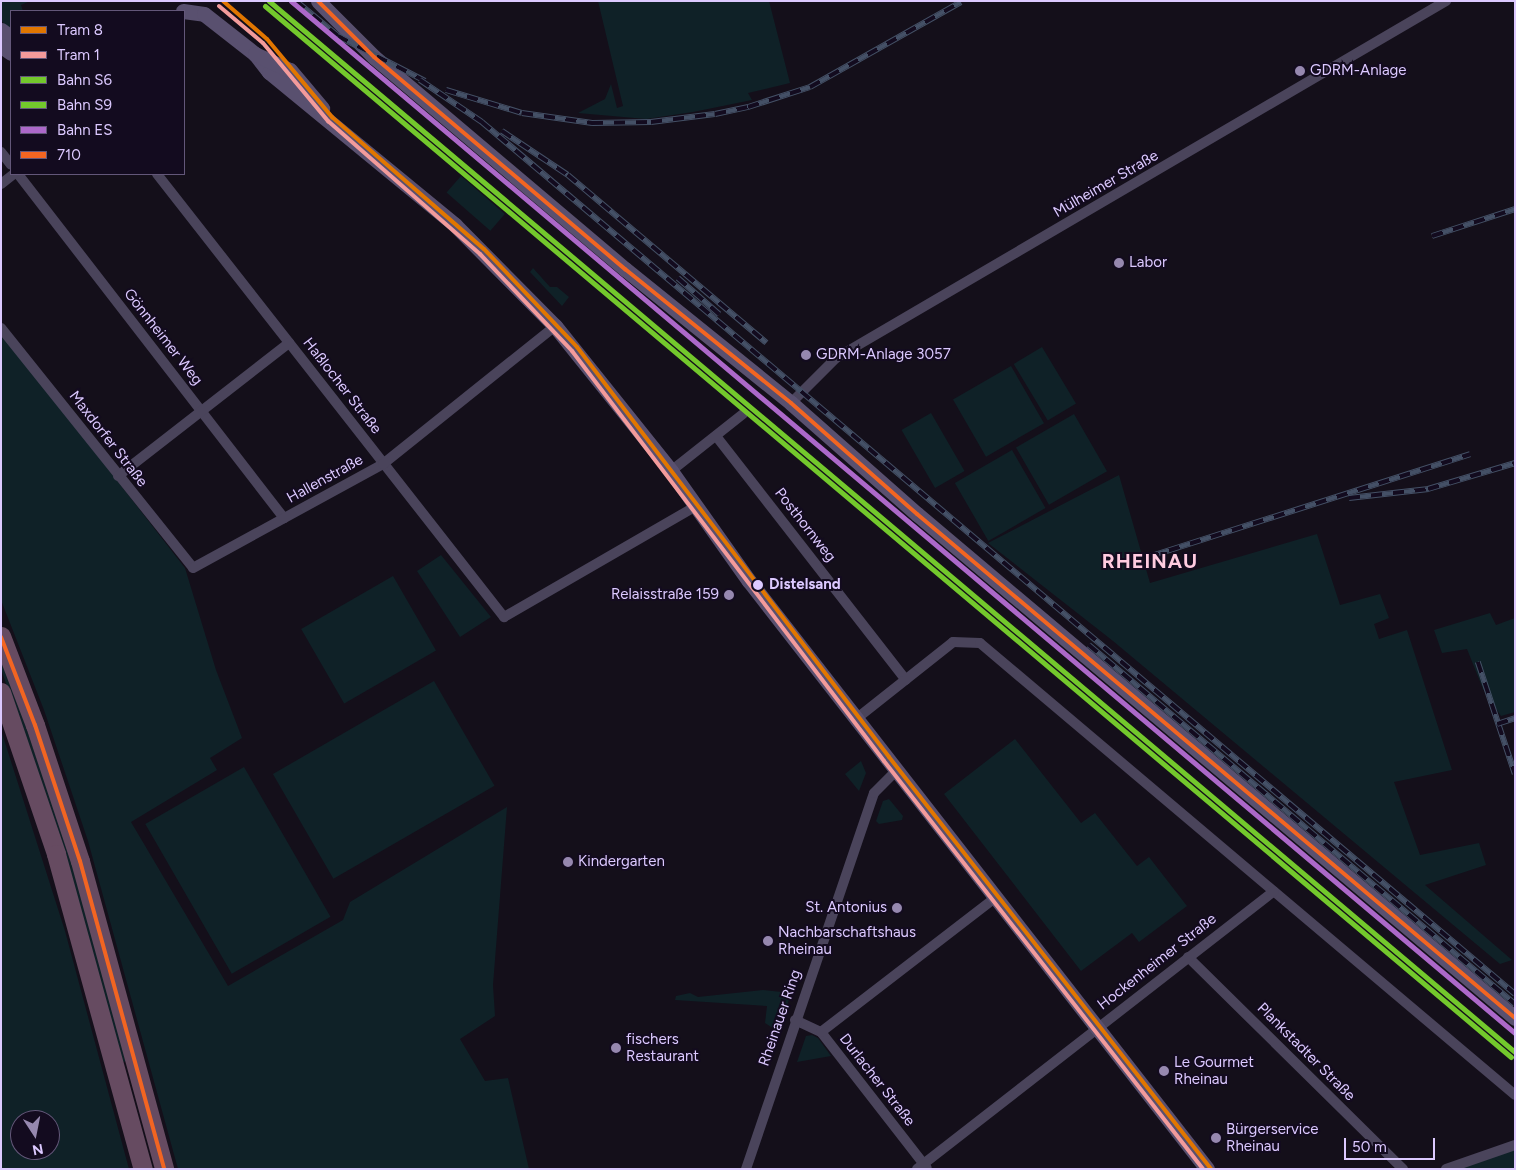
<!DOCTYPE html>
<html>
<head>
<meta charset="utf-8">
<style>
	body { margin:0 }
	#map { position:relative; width:1516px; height:1170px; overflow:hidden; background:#140f1a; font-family:Figtree,sans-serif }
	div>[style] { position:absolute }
	.green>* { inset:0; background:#0f2127; transform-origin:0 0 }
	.street>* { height:10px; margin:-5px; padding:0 5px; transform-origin:5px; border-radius:5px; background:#4a445b }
	.secondary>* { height:15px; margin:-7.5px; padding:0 7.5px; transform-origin:7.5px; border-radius:7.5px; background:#59506f }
	.highway>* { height:19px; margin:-9.5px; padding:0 9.5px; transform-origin:9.5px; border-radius:9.5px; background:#664b61 }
	.rail>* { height:5.5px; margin-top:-2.75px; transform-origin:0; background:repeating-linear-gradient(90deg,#130b1f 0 11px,#445066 0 22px); box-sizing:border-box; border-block:1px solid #445066 }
	.bus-1>* { height:4px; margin:-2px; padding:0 2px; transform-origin:2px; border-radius:2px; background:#f26522 }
	.rail-1>* { height:5px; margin:-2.5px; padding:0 2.5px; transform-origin:2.5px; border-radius:2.5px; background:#73c82c }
	.rail-2>* { height:5px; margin:-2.5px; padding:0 2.5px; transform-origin:2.5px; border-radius:2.5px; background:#73c82c }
	.rail-3>* { height:5px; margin:-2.5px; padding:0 2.5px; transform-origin:2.5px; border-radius:2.5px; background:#ac68c9 }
	.tram-1>* { height:4px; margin:-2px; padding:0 2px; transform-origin:2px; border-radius:2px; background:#e17600 }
	.tram-2>* { height:4px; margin:-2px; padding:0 2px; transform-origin:2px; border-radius:2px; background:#f39b9b }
	.dots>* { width:14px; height:14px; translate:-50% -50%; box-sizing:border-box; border:2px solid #130b1f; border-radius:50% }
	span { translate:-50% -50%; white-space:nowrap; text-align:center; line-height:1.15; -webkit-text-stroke:4px #130b1f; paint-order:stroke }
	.poi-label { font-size:15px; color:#dcc9ff }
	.left { translate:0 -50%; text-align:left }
	.right { translate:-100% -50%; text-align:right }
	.street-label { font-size:15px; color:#dcc9ff }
	.stop-label { font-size:15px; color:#dcc9ff; font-weight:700 }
	.district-label { font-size:20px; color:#ffcbe0; font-weight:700; letter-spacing:1px }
	.frame { position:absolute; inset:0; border:2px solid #dcc9ff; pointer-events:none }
	.legend { position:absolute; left:10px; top:10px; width:175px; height:165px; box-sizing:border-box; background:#130b1f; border:1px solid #635779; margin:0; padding:6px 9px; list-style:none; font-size:15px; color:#dcc9ff }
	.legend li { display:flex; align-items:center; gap:10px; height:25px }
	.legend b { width:25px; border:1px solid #635779 }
	.north { position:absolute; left:10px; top:1110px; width:50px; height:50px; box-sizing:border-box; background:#130b1f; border:1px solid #635779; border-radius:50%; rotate:169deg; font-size:14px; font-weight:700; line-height:20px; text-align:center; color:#dcc9ff }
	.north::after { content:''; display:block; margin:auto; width:18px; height:22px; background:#9688af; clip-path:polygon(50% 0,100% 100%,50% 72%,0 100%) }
	.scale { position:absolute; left:1344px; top:1138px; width:91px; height:22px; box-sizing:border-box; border:2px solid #dcc9ff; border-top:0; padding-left:6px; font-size:15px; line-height:18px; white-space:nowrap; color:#dcc9ff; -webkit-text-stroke:4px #130b1f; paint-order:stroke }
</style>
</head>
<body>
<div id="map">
	<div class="green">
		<i style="clip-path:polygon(1px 1px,30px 1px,21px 5px,23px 11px,11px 11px,11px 33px,1px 20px)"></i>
		<i style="clip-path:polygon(598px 1px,769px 1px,790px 83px,748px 93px,752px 100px,693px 112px,646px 119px,578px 113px,605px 99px,611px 84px,617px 108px,623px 106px)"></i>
		<i style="left:461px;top:176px;width:58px;height:22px;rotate:41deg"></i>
		<i style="clip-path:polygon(533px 268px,550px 287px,557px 287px,569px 297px,562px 306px,530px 272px)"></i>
		<i style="clip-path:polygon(1px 331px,185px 568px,216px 670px,242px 738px,210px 758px,217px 770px,131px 822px,228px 986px,343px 920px,350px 902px,507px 807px,493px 985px,495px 1016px,460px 1039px,485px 1081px,508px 1078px,529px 1169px,178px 1169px,88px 841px,44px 710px,1px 600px)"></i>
		<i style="left:1042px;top:347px;width:66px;height:33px;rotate:59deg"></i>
		<i style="left:1011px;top:366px;width:66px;height:67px;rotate:60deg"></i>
		<i style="left:931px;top:413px;width:67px;height:34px;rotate:60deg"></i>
		<i style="left:1074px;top:414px;width:66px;height:67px;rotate:60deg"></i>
		<i style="left:1012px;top:450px;width:67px;height:66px;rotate:60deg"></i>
		<i style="clip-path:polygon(1119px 475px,1150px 583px,1317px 534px,1340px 605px,1380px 594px,1389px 618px,1374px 624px,1379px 639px,1407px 630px,1452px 770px,1394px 782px,1420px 855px,1479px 843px,1486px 865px,1425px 885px,1512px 960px,1500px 964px,1113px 641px,988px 543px)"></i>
		<i style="clip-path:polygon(441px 555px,491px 617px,460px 637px,417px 571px)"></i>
		<i style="left:393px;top:576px;width:86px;height:106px;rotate:60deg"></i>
		<i style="clip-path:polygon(1490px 613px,1496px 625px,1515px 618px,1515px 712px,1501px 716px,1483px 689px,1467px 649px,1442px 653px,1434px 630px)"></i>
		<i style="clip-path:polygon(1px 655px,69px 851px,127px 1061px,123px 1062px,62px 846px,1px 669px)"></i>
		<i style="left:434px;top:681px;width:121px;height:186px;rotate:60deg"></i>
		<i style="clip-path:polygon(evenodd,1px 730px,65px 931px,129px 1169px,1px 1169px,1px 730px,20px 1120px,50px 1120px,50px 1150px,20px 1150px,20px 1120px)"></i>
		<i style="clip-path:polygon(1015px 739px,1081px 823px,1095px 813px,1137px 866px,1149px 857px,1187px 906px,1139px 942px,1132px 933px,1081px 971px,944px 794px)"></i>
		<i style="clip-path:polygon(861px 761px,866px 773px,859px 791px,845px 774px)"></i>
		<i style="left:244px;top:767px;width:173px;height:114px;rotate:60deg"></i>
		<i style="clip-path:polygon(889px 799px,903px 816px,902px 820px,879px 824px,876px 821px,883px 801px)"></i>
		<i style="clip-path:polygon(763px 990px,791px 993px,779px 1032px,765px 1023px,767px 1006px,675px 1000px,676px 996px,690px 993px,698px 997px)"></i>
		<i style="clip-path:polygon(812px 1035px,818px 1038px,831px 1056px,797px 1062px,806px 1036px)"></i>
		<i style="clip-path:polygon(1515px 1148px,1515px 1169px,1450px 1169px)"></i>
	</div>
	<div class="street">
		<i style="left:1px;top:152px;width:16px;rotate:52deg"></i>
		<i style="left:18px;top:174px;width:435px;rotate:52.3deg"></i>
		<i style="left:157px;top:174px;width:563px;rotate:51.93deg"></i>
		<i style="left:504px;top:617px;width:222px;rotate:-30deg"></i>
		<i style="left:1px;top:184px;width:16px;rotate:-38deg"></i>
		<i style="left:1px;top:328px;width:307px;rotate:51.3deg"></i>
		<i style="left:193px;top:568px;width:217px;rotate:-28.7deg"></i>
		<i style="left:383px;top:464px;width:221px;rotate:-38.7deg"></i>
		<i style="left:791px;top:403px;width:64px;rotate:-45deg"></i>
		<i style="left:836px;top:358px;width:707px;rotate:-30.34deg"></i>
		<i style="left:716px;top:436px;width:309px;rotate:52.1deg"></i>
		<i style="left:671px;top:471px;width:92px;rotate:-38.4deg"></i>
		<i style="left:118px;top:476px;width:217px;rotate:-37.9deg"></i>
		<i style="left:856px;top:719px;width:124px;rotate:-38.4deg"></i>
		<i style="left:953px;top:642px;width:27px;rotate:2deg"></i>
		<i style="left:980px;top:643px;width:700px;rotate:40.19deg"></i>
		<i style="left:1188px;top:957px;width:302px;rotate:44.6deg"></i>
		<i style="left:795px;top:1020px;width:29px;rotate:25deg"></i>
		<i style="left:821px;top:1032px;width:172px;rotate:52.1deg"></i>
		<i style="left:821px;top:1032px;width:221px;rotate:-37.6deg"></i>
		<i style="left:746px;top:1169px;width:397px;rotate:-71.2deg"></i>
		<i style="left:874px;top:793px;width:31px;rotate:-45deg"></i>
		<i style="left:917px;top:1169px;width:452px;rotate:-37.9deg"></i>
		<i style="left:1446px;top:1169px;width:73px;rotate:-19.2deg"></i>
	</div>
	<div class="secondary">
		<i style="left:318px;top:1px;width:79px;rotate:45deg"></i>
		<i style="left:374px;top:57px;width:329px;rotate:40.2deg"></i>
		<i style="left:625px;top:269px;width:213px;rotate:38.9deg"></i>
		<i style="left:791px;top:403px;width:168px;rotate:41.4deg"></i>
		<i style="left:917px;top:514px;width:782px;rotate:40.12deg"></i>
		<i style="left:183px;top:11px;width:21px;rotate:8deg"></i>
		<i style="left:204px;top:14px;width:65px;rotate:38.1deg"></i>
		<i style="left:255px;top:54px;width:23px;rotate:52deg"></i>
		<i style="left:269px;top:72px;width:241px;rotate:39.4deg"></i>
		<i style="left:455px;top:225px;width:142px;rotate:45.3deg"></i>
		<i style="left:555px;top:326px;width:186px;rotate:51.3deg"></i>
		<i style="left:671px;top:471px;width:135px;rotate:54.7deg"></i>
		<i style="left:749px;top:581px;width:745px;rotate:52.08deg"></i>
		<i style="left:1px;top:30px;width:12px;rotate:35deg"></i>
		<i style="left:1px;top:46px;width:12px;rotate:35deg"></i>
		<i style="left:255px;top:54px;width:38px;rotate:25deg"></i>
		<i style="left:290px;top:70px;width:50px;rotate:49.9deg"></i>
	</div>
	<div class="highway">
		<i style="left:1px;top:636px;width:95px;rotate:69.1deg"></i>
		<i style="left:35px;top:725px;width:143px;rotate:71.7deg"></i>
		<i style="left:80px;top:861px;width:319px;rotate:74.7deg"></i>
		<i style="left:1px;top:692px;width:171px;rotate:71.2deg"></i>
		<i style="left:56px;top:854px;width:327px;rotate:74.6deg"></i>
	</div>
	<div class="rail">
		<i style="left:296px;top:1px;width:55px;rotate:39.8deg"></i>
		<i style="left:338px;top:36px;width:98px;rotate:27.3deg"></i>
		<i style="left:420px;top:80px;width:75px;rotate:34.1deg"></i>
		<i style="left:482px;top:122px;width:1352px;rotate:40.17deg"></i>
		<i style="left:446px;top:90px;width:79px;rotate:16.8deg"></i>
		<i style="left:522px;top:113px;width:71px;rotate:8.1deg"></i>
		<i style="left:592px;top:123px;width:59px;rotate:-1deg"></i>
		<i style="left:651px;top:122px;width:64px;rotate:-7.1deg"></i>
		<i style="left:715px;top:114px;width:34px;rotate:-12deg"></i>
		<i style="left:748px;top:107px;width:65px;rotate:-17.9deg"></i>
		<i style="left:810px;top:87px;width:173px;rotate:-29.4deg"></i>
		<i style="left:502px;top:131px;width:79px;rotate:33.7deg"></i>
		<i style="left:568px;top:175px;width:260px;rotate:40.2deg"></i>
		<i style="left:1432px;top:236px;width:87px;rotate:-18deg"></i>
		<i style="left:678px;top:278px;width:55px;rotate:41.3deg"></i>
		<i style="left:1349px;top:498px;width:80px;rotate:-6.5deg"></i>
		<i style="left:1428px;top:489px;width:91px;rotate:-16.6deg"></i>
		<i style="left:1148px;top:557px;width:338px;rotate:-17.7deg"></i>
		<i style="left:1089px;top:645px;width:557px;rotate:40.12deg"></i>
		<i style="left:1478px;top:662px;width:118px;rotate:71.7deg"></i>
		<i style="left:1497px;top:724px;width:19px;rotate:-18deg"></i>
	</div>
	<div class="bus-1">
		<i style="left:318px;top:1px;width:79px;rotate:45deg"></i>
		<i style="left:374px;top:57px;width:329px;rotate:40.2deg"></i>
		<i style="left:625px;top:269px;width:213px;rotate:38.9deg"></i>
		<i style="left:791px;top:403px;width:168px;rotate:41.4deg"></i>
		<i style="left:917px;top:514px;width:782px;rotate:40.12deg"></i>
		<i style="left:1px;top:637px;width:94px;rotate:68.9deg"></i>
		<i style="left:35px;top:725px;width:143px;rotate:71.7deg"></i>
		<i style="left:80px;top:861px;width:319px;rotate:74.7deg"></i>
	</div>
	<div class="rail-1">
		<i style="left:269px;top:1px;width:1630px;rotate:40.15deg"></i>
	</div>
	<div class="rail-2">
		<i style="left:265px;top:6px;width:1630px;rotate:40.15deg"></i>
	</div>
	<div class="rail-3">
		<i style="left:291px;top:1px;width:1601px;rotate:40.14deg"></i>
	</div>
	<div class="tram-1">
		<i style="left:223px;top:1px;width:58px;rotate:40.8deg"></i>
		<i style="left:267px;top:39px;width:102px;rotate:50.2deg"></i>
		<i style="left:332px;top:117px;width:201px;rotate:41deg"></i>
		<i style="left:484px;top:249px;width:135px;rotate:46.5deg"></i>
		<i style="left:577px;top:347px;width:515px;rotate:52.73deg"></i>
		<i style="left:889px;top:757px;width:523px;rotate:51.99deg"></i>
	</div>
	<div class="tram-2">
		<i style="left:219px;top:6px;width:57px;rotate:40.1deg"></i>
		<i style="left:263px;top:43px;width:102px;rotate:50.2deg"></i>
		<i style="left:328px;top:121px;width:202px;rotate:41.2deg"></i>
		<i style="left:480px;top:254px;width:134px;rotate:46.5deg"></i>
		<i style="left:572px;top:351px;width:515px;rotate:52.73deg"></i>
		<i style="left:884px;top:761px;width:518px;rotate:51.98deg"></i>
	</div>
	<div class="dots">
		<i style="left:1300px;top:71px;background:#9688af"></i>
		<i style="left:1119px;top:263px;background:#9688af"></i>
		<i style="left:806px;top:355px;background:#9688af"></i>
		<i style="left:758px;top:585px;background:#dcc9ff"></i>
		<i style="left:729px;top:595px;background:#9688af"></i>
		<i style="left:568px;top:862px;background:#9688af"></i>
		<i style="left:897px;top:908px;background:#9688af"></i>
		<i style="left:768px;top:941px;background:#9688af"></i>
		<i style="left:616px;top:1048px;background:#9688af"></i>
		<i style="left:1164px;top:1071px;background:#9688af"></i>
		<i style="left:1216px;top:1138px;background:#9688af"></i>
	</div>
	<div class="poi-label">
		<span class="left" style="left:1310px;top:71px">GDRM-Anlage</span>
		<span class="left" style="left:1129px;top:263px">Labor</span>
		<span class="left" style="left:816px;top:355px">GDRM-Anlage 3057</span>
		<span class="right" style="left:719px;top:595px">Relaisstraße 159</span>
		<span class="left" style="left:578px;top:862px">Kindergarten</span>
		<span class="right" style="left:887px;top:908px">St. Antonius</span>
		<span class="left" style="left:778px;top:941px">Nachbarschaftshaus<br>Rheinau</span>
		<span class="left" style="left:626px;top:1048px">fischers<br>Restaurant</span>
		<span class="left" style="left:1174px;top:1071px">Le Gourmet<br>Rheinau</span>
		<span class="left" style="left:1226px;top:1138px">Bürgerservice<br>Rheinau</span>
	</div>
	<div class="street-label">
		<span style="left:1106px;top:184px;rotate:-30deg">Mülheimer Straße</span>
		<span style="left:163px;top:337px;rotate:52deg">Gönnheimer Weg</span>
		<span style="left:342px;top:386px;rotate:52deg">Haßlocher Straße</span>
		<span style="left:108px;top:439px;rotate:52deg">Maxdorfer Straße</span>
		<span style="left:325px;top:479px;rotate:-29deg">Hallenstraße</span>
		<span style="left:805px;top:525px;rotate:52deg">Posthornweg</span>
		<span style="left:1157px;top:962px;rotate:-38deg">Hockenheimer Straße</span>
		<span style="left:780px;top:1018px;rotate:-71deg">Rheinauer Ring</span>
		<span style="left:1306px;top:1052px;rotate:45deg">Plankstadter Straße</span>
		<span style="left:877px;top:1080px;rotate:52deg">Durlacher Straße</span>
	</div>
	<div class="stop-label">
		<span class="left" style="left:769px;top:585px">Distelsand</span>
	</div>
	<div class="district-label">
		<span style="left:1150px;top:561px">RHEINAU</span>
	</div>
	<div class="frame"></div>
	<ul class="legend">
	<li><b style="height:6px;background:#e17600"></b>Tram 8</li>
	<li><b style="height:6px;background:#f39b9b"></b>Tram 1</li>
	<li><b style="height:6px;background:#73c82c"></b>Bahn S6</li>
	<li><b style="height:6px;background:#73c82c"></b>Bahn S9</li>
	<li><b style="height:6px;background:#ac68c9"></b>Bahn ES</li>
	<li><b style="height:6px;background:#f26522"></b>710</li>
	</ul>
	<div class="north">N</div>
	<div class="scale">50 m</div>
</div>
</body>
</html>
